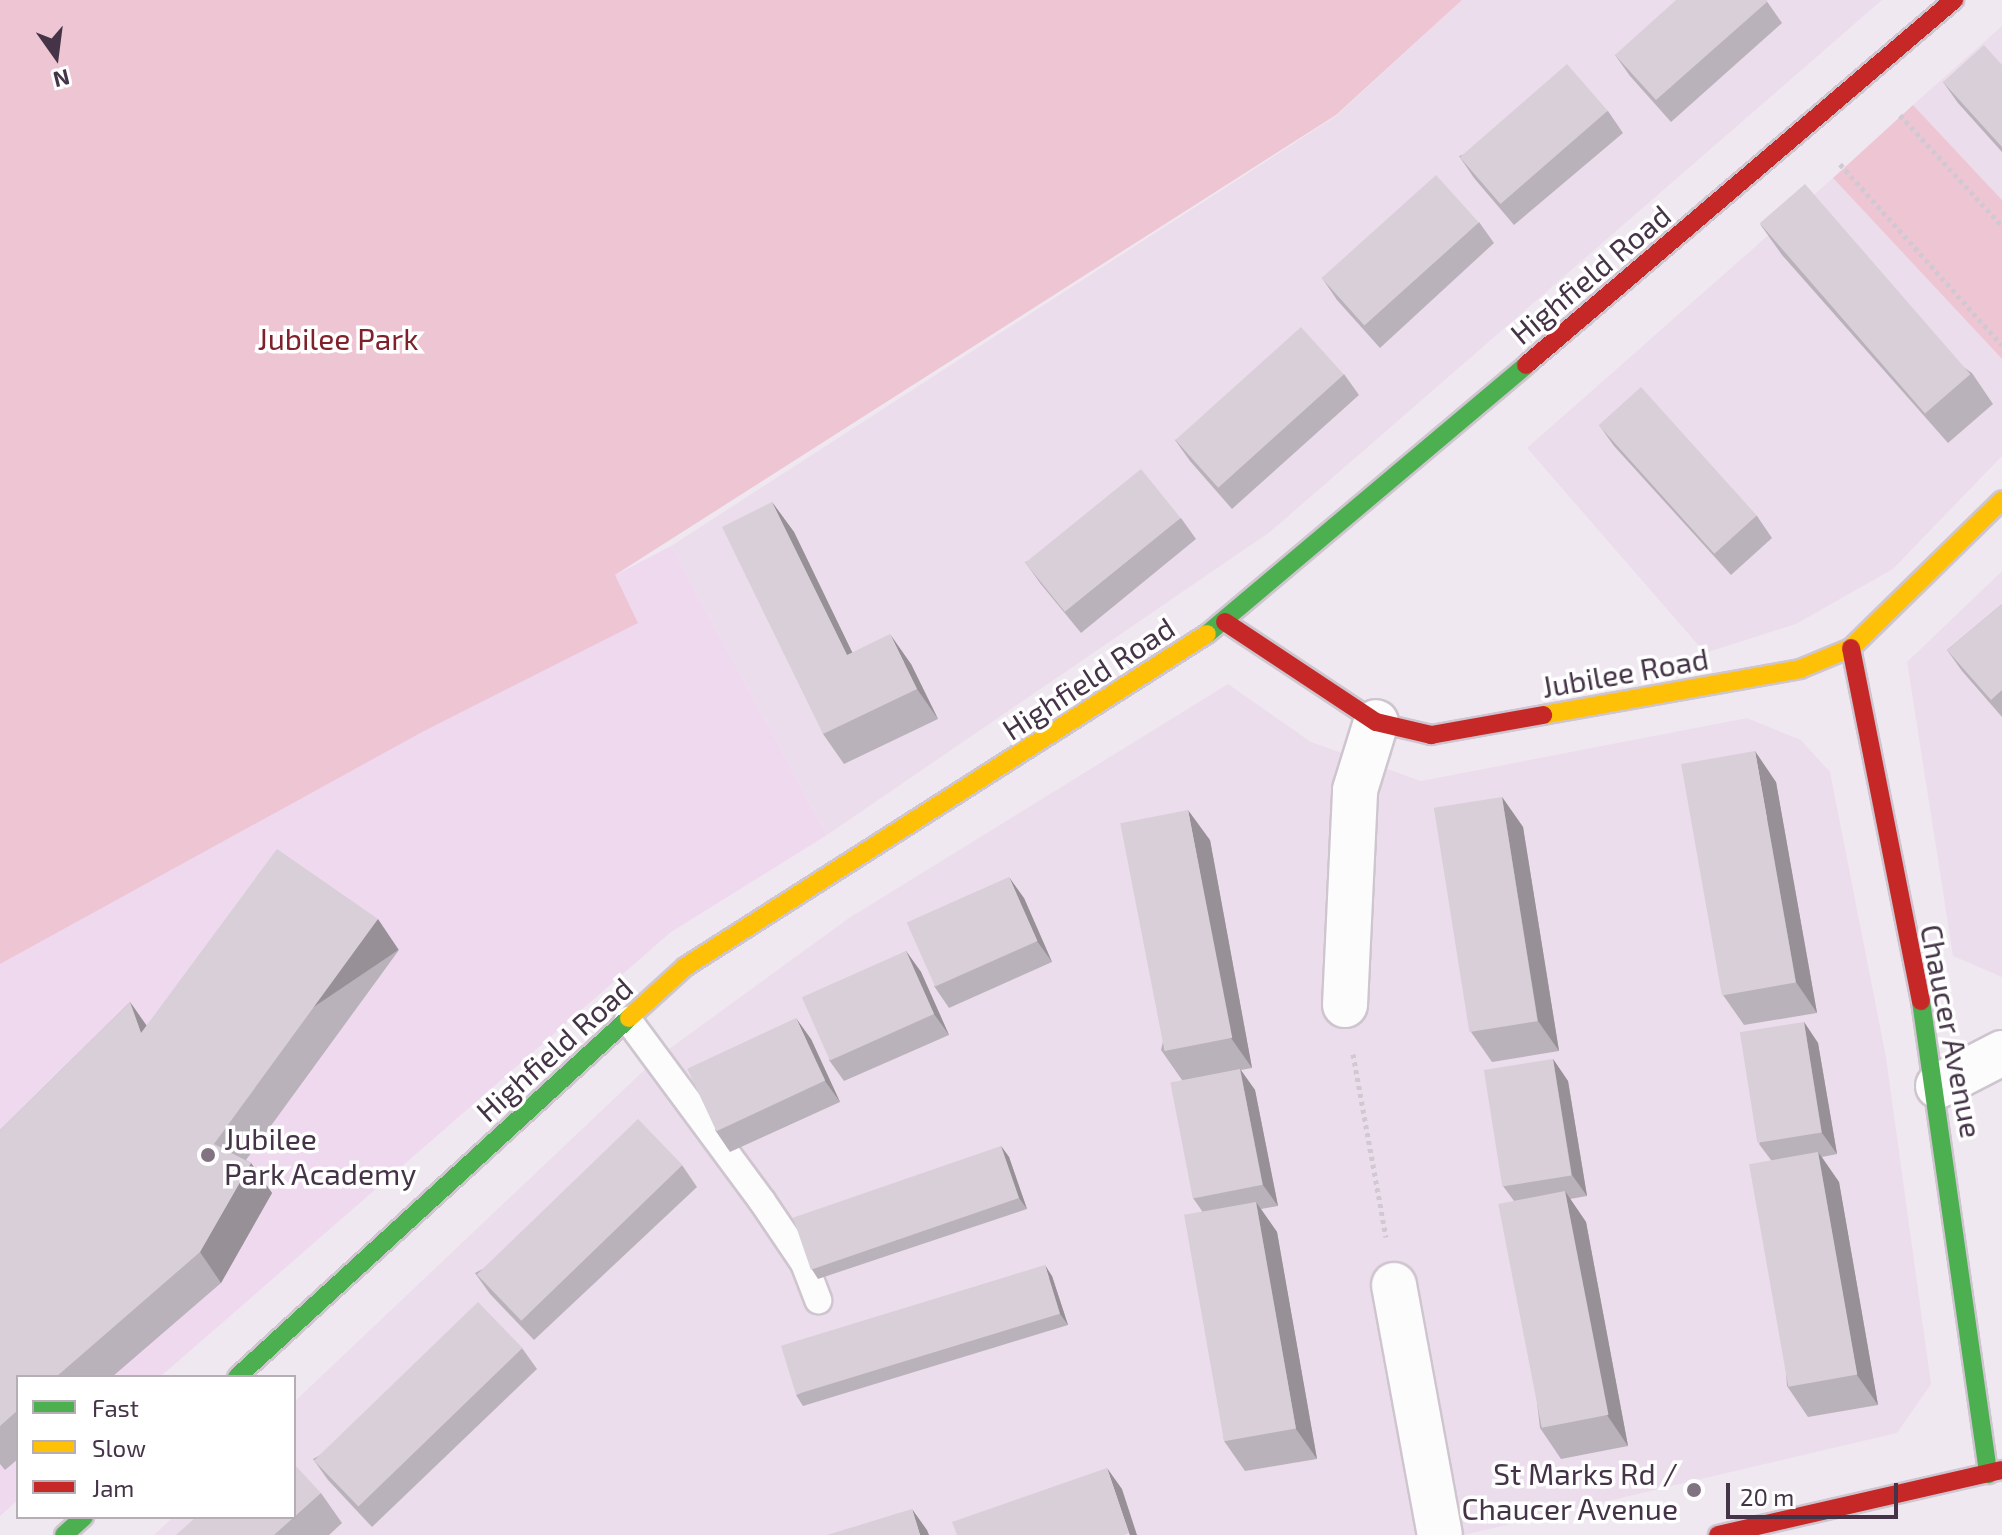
<!DOCTYPE html>
<html>
<head>
<meta charset="utf-8">
<style>
	body { margin:0 }
	#map { position:relative; width:2002px; height:1535px; overflow:hidden; background:#f0e8f0; font-family:"Exo 2",sans-serif }
	div>[style] { position:absolute }
	.residential>* { inset:0; background:#ecddec }
	.education>* { inset:0; background:#efd9ef }
	.green>* { inset:0; background:#eec5d3 }
	.path>* { height:5px; margin-top:-2.5px; transform-origin:0; background:repeating-linear-gradient(90deg,#d1c9d1 0 4px,transparent 0 8px) }
	.roads { filter:drop-shadow(2px 0 #cec5cf) drop-shadow(-2px 0 #cec5cf) drop-shadow(0 2px #cec5cf) drop-shadow(0 -2px #cec5cf) }
	.lane>* { height:26px; margin:-13px; padding:0 13px; transform-origin:13px; border-radius:13px; background:#fdfcfd }
	.street>* { height:44px; margin:-22px; padding:0 22px; transform-origin:22px; border-radius:22px; background:#fdfcfd }
	.fast>* { height:18px; margin:-9px; padding:0 9px; transform-origin:9px; border-radius:9px; background:#4caf50 }
	.slow>* { height:18px; margin:-9px; padding:0 9px; transform-origin:9px; border-radius:9px; background:#ffc107 }
	.jam>* { height:18px; margin:-9px; padding:0 9px; transform-origin:9px; border-radius:9px; background:#c62828 }
	.wall>* { inset:0; background:#bab2ba }
	.shaded-wall>* { inset:0; background:#979197; transform-origin:0 0 }
	.building>* { inset:0; background:#d8cfd8; transform-origin:0 0 }
	.dots>* { width:22px; height:22px; translate:-50% -50%; box-sizing:border-box; border:4px solid #fff; border-radius:50% }
	span { translate:-50% -50%; white-space:nowrap; text-align:center; line-height:1.15; -webkit-text-stroke:7px #fff; paint-order:stroke }
	.street-label { font-size:30px; color:#453447 }
	.park-label { font-size:30px; color:#7e212a }
	.poi-label { font-size:30px; color:#453447 }
	.left { translate:0 -50%; text-align:left }
	.right { translate:-100% -50%; text-align:right }
	.legend { position:absolute; left:16px; top:1375px; width:280px; height:144px; box-sizing:border-box; background:#fff; border:2px solid #b5aeb5; margin:0; padding:10px 14px; list-style:none; font-size:24px; color:#453447 }
	.legend li { display:flex; align-items:center; gap:16px; height:40px }
	.legend b { width:40px; border:2px solid #b5aeb5 }
	.north { position:absolute; left:16px; top:16px; width:80px; height:80px; -webkit-text-stroke:6px #fff; paint-order:stroke; rotate:166deg; font-size:22px; font-weight:700; line-height:32px; text-align:center; color:#453447 }
	.north::after { content:''; display:block; margin:auto; width:28px; height:36px; background:#453447; clip-path:polygon(50% 0,100% 100%,50% 72%,0 100%) }
	.scale { position:absolute; left:1726px; top:1483px; width:172px; height:36px; box-sizing:border-box; border:4px solid #453447; border-top:0; padding-left:10px; font-size:24px; line-height:28px; white-space:nowrap; color:#453447; -webkit-text-stroke:6px #fff; paint-order:stroke }
</style>
</head>
<body>
<div id="map">
	<div class="residential">
		<i style="clip-path:polygon(1462px 0,1882px 0,1270px 532px,827px 835px,671px 546px,1336px 116px)"></i>
		<i style="clip-path:polygon(2002px 26px,2002px 200px,1913px 105px)"></i>
		<i style="clip-path:polygon(1833px 178px,2002px 359px,2002px 456px,1893px 569px,1796px 624px,1705px 653px,1527px 448px)"></i>
		<i style="clip-path:polygon(2002px 571px,2002px 977px,1953px 956px,1907px 662px)"></i>
		<i style="clip-path:polygon(1228px 684px,1311px 742px,1421px 781px,1747px 718px,1801px 740px,1830px 772px,1886px 1057px,1931px 1384px,1897px 1433px,1464px 1535px,154px 1535px,173px 1517px,294px 1517px,294px 1402px,658px 1057px,849px 918px)"></i>
	</div>
	<div class="education">
		<i style="clip-path:polygon(671px 546px,827px 835px,671px 932px,160px 1377px,18px 1377px,18px 1500px,0 1516px,0 896px)"></i>
	</div>
	<div class="green">
		<i style="clip-path:polygon(0 0,1462px 0,1336px 115px,615px 575px,638px 623px,424px 731px,0 964px)"></i>
		<i style="clip-path:polygon(1913px 105px,2002px 200px,2002px 359px,1833px 178px)"></i>
	</div>
	<div class="path">
		<i style="left:1900px;top:115px;width:151px;rotate:47.4deg"></i>
		<i style="left:1840px;top:164px;width:243px;rotate:48.2deg"></i>
		<i style="left:1353px;top:1054px;width:186px;rotate:79.8deg"></i>
	</div>
	<div class="roads">
		<div class="lane">
			<i style="left:628px;top:1020px;width:225px;rotate:53.5deg"></i>
			<i style="left:762px;top:1201px;width:75px;rotate:55.9deg"></i>
			<i style="left:804px;top:1263px;width:40px;rotate:69deg"></i>
		</div>
		<div class="street">
			<i style="left:1345px;top:1005px;width:215px;rotate:-87.3deg"></i>
			<i style="left:1355px;top:790px;width:71px;rotate:-72.8deg"></i>
			<i style="left:1938px;top:1086px;width:72px;rotate:-27.3deg"></i>
			<i style="left:1394px;top:1285px;width:254px;rotate:79.6deg"></i>
		</div>
		<div class="fast">
			<i style="left:1207px;top:634px;width:417px;rotate:-40.1deg"></i>
			<i style="left:1921px;top:1001px;width:478px;rotate:81.9deg"></i>
			<i style="left:237px;top:1377px;width:532px;rotate:-42.48deg"></i>
			<i style="left:64px;top:1535px;width:27px;rotate:-42deg"></i>
		</div>
		<div class="slow">
			<i style="left:1543px;top:715px;width:261px;rotate:-10.1deg"></i>
			<i style="left:1800px;top:669px;width:55px;rotate:-22.4deg"></i>
			<i style="left:1851px;top:648px;width:211px;rotate:-44.4deg"></i>
			<i style="left:629px;top:1018px;width:76px;rotate:-42.3deg"></i>
			<i style="left:685px;top:967px;width:619px;rotate:-32.54deg"></i>
		</div>
		<div class="jam">
			<i style="left:1526px;top:365px;width:563px;rotate:-40.46deg"></i>
			<i style="left:1225px;top:622px;width:181px;rotate:33.5deg"></i>
			<i style="left:1376px;top:722px;width:57px;rotate:13.3deg"></i>
			<i style="left:1431px;top:735px;width:114px;rotate:-10.1deg"></i>
			<i style="left:1851px;top:648px;width:360px;rotate:78.8deg"></i>
			<i style="left:1718px;top:1535px;width:291px;rotate:-12.9deg"></i>
		</div>
	</div>
	<div class="wall">
		<i style="clip-path:polygon(1766px 0,1782px 23px,1671px 122px,1630px 76px,1615px 55px)"></i>
		<i style="clip-path:polygon(2002px 65px,2002px 152px,1958px 103px,1943px 82px)"></i>
		<i style="clip-path:polygon(1608px 111px,1623px 133px,1514px 225px,1474px 178px,1459px 156px)"></i>
		<i style="clip-path:polygon(1479px 222px,1494px 243px,1380px 348px,1337px 300px,1322px 278px)"></i>
		<i style="clip-path:polygon(1760px 224px,1972px 373px,1993px 404px,1948px 443px,1782px 255px)"></i>
		<i style="clip-path:polygon(1344px 374px,1359px 395px,1232px 509px,1190px 461px,1175px 440px)"></i>
		<i style="clip-path:polygon(1599px 425px,1757px 516px,1772px 538px,1731px 575px,1614px 446px)"></i>
		<i style="clip-path:polygon(772px 502px,794px 532px,852px 652px,911px 664px,938px 719px,844px 764px,823px 734px)"></i>
		<i style="clip-path:polygon(1181px 518px,1196px 539px,1081px 633px,1040px 583px,1025px 562px)"></i>
		<i style="clip-path:polygon(2002px 604px,2002px 717px,1962px 671px,1947px 650px)"></i>
		<i style="clip-path:polygon(1776px 782px,1817px 1013px,1744px 1025px,1723px 995px)"></i>
		<i style="clip-path:polygon(1502px 797px,1523px 827px,1559px 1051px,1492px 1062px,1471px 1032px)"></i>
		<i style="clip-path:polygon(1210px 840px,1252px 1068px,1241px 1070px,1255px 1090px,1278px 1206px,1261px 1209px,1277px 1232px,1317px 1459px,1245px 1471px,1224px 1441px,1202px 1211px,1193px 1198px,1182px 1080px,1161px 1050px)"></i>
		<i style="clip-path:polygon(1024px 898px,1052px 962px,949px 1008px,934px 986px)"></i>
		<i style="clip-path:polygon(399px 950px,246px 1160px,251px 1163px,272px 1193px,221px 1283px,112px 1377px,18px 1377px,18px 1459px,5px 1470px,0 1464px,0 1130px,130px 1002px,147px 1026px)"></i>
		<i style="clip-path:polygon(906px 951px,921px 972px,949px 1035px,844px 1081px,829px 1060px)"></i>
		<i style="clip-path:polygon(1804px 1022px,1818px 1043px,1837px 1154px,1822px 1157px,1839px 1182px,1878px 1405px,1808px 1417px,1787px 1386px,1771px 1160px,1759px 1144px)"></i>
		<i style="clip-path:polygon(811px 1039px,840px 1102px,730px 1152px,715px 1130px)"></i>
		<i style="clip-path:polygon(1553px 1059px,1568px 1081px,1587px 1196px,1570px 1199px,1586px 1222px,1628px 1446px,1561px 1459px,1540px 1428px,1514px 1201px,1503px 1186px)"></i>
		<i style="clip-path:polygon(1001px 1146px,1009px 1157px,1027px 1209px,818px 1279px,811px 1268px)"></i>
		<i style="clip-path:polygon(682px 1165px,697px 1187px,534px 1340px,490px 1294px,475px 1273px)"></i>
		<i style="clip-path:polygon(1052px 1276px,1068px 1325px,803px 1406px,796px 1395px)"></i>
		<i style="clip-path:polygon(522px 1348px,537px 1369px,372px 1527px,328px 1480px,313px 1459px)"></i>
		<i style="clip-path:polygon(321px 1493px,342px 1523px,329px 1535px,176px 1535px)"></i>
	</div>
	<div class="shaded-wall">
		<i style="clip-path:polygon(772px 502px,794px 532px,868px 685px,847px 655px)"></i>
		<i style="clip-path:polygon(890px 634px,911px 664px,938px 719px,917px 689px)"></i>
		<i style="clip-path:polygon(1755px 751px,1776px 782px,1817px 1013px,1796px 982px)"></i>
		<i style="clip-path:polygon(1502px 797px,1523px 827px,1559px 1051px,1538px 1021px)"></i>
		<i style="clip-path:polygon(1188px 810px,1210px 840px,1252px 1068px,1231px 1038px)"></i>
		<i style="clip-path:polygon(1009px 877px,1024px 898px,1052px 962px,1037px 941px)"></i>
		<i style="left:378px;top:919px;width:37px;height:278px;rotate:56deg"></i>
		<i style="clip-path:polygon(906px 951px,921px 972px,949px 1035px,934px 1014px)"></i>
		<i style="clip-path:polygon(130px 1002px,151px 1032px,141px 1033px)"></i>
		<i style="clip-path:polygon(796px 1018px,811px 1039px,840px 1102px,825px 1081px)"></i>
		<i style="clip-path:polygon(1804px 1022px,1818px 1043px,1837px 1154px,1822px 1133px)"></i>
		<i style="clip-path:polygon(1553px 1059px,1568px 1081px,1587px 1196px,1572px 1175px)"></i>
		<i style="clip-path:polygon(1240px 1069px,1255px 1090px,1278px 1206px,1263px 1185px)"></i>
		<i style="clip-path:polygon(1001px 1146px,1009px 1157px,1027px 1209px,1019px 1198px)"></i>
		<i style="clip-path:polygon(1818px 1152px,1839px 1182px,1878px 1405px,1857px 1375px)"></i>
		<i style="clip-path:polygon(251px 1163px,272px 1193px,221px 1283px,200px 1252px)"></i>
		<i style="clip-path:polygon(1565px 1191px,1586px 1222px,1628px 1446px,1607px 1415px)"></i>
		<i style="clip-path:polygon(1256px 1202px,1277px 1232px,1317px 1459px,1296px 1429px)"></i>
		<i style="clip-path:polygon(1045px 1265px,1052px 1276px,1068px 1325px,1060px 1314px)"></i>
		<i style="clip-path:polygon(1107px 1468px,1122px 1489px,1137px 1535px,1130px 1535px,1129px 1533px)"></i>
		<i style="clip-path:polygon(912px 1509px,927px 1530px,929px 1535px,920px 1535px)"></i>
	</div>
	<div class="building">
		<i style="clip-path:polygon(1676px 0,1766px 0,1767px 2px,1656px 100px,1615px 55px)"></i>
		<i style="clip-path:polygon(1984px 45px,2002px 65px,2002px 147px,1943px 82px)"></i>
		<i style="left:1567px;top:64px;width:62px;height:142px;rotate:49deg"></i>
		<i style="left:1436px;top:175px;width:64px;height:154px;rotate:48deg"></i>
		<i style="left:1805px;top:184px;width:252px;height:60px;rotate:49deg"></i>
		<i style="left:1301px;top:327px;width:64px;height:169px;rotate:48deg"></i>
		<i style="left:1641px;top:387px;width:173px;height:57px;rotate:48deg"></i>
		<i style="left:1141px;top:469px;width:63px;height:149px;rotate:51deg"></i>
		<i style="clip-path:polygon(772px 502px,847px 655px,890px 634px,917px 689px,823px 734px,722px 527px)"></i>
		<i style="clip-path:polygon(2002px 604px,2002px 690px,1991px 700px,1947px 650px)"></i>
		<i style="left:1755px;top:751px;width:235px;height:75px;rotate:80deg"></i>
		<i style="left:1502px;top:797px;width:227px;height:69px;rotate:81deg"></i>
		<i style="left:1188px;top:810px;width:232px;height:69px;rotate:79deg"></i>
		<i style="clip-path:polygon(277px 849px,378px 919px,214px 1144px,251px 1163px,200px 1252px,56px 1377px,18px 1377px,18px 1410px,0 1426px,0 1130px,130px 1002px,141px 1033px)"></i>
		<i style="left:1009px;top:877px;width:70px;height:112px;rotate:66deg"></i>
		<i style="left:906px;top:951px;width:69px;height:114px;rotate:66deg"></i>
		<i style="left:796px;top:1018px;width:69px;height:120px;rotate:65deg"></i>
		<i style="left:1804px;top:1022px;width:112px;height:65px;rotate:81deg"></i>
		<i style="left:1553px;top:1059px;width:118px;height:70px;rotate:81deg"></i>
		<i style="left:1240px;top:1069px;width:118px;height:71px;rotate:79deg"></i>
		<i style="left:638px;top:1119px;width:64px;height:224px;rotate:46deg"></i>
		<i style="left:1001px;top:1146px;width:55px;height:220px;rotate:71deg"></i>
		<i style="left:1818px;top:1152px;width:226px;height:70px;rotate:80deg"></i>
		<i style="left:1565px;top:1191px;width:228px;height:68px;rotate:79deg"></i>
		<i style="left:1256px;top:1202px;width:230px;height:73px;rotate:80deg"></i>
		<i style="left:1045px;top:1265px;width:51px;height:276px;rotate:73deg"></i>
		<i style="left:478px;top:1302px;width:64px;height:228px;rotate:46deg"></i>
		<i style="clip-path:polygon(294px 1464px,321px 1493px,274px 1535px,176px 1535px,196px 1517px,294px 1517px)"></i>
		<i style="clip-path:polygon(1107px 1468px,1129px 1533px,1124px 1535px,957px 1535px,952px 1522px)"></i>
		<i style="clip-path:polygon(912px 1509px,920px 1535px,827px 1535px)"></i>
	</div>
	<div class="dots">
		<i style="left:208px;top:1155px;background:#817382"></i>
		<i style="left:1694px;top:1490px;background:#817382"></i>
	</div>
	<div class="street-label">
		<span style="left:1590px;top:274px;rotate:-40deg">Highfield Road</span>
		<span style="left:1625px;top:672px;rotate:-10deg">Jubilee Road</span>
		<span style="left:1088px;top:678px;rotate:-33deg">Highfield Road</span>
		<span style="left:1952px;top:1031px;rotate:79deg">Chaucer Avenue</span>
		<span style="left:554px;top:1049px;rotate:-42deg">Highfield Road</span>
	</div>
	<div class="park-label">
		<span style="left:338px;top:338px">Jubilee Park</span>
	</div>
	<div class="poi-label">
		<span class="left" style="left:224px;top:1155px">Jubilee<br>Park Academy</span>
		<span class="right" style="left:1678px;top:1490px">St Marks Rd /<br>Chaucer Avenue</span>
	</div>
	<ul class="legend">
	<li><b style="height:10px;background:#4caf50"></b>Fast</li>
	<li><b style="height:10px;background:#ffc107"></b>Slow</li>
	<li><b style="height:10px;background:#c62828"></b>Jam</li>
	</ul>
	<div class="north">N</div>
	<div class="scale">20 m</div>
</div>
</body>
</html>
